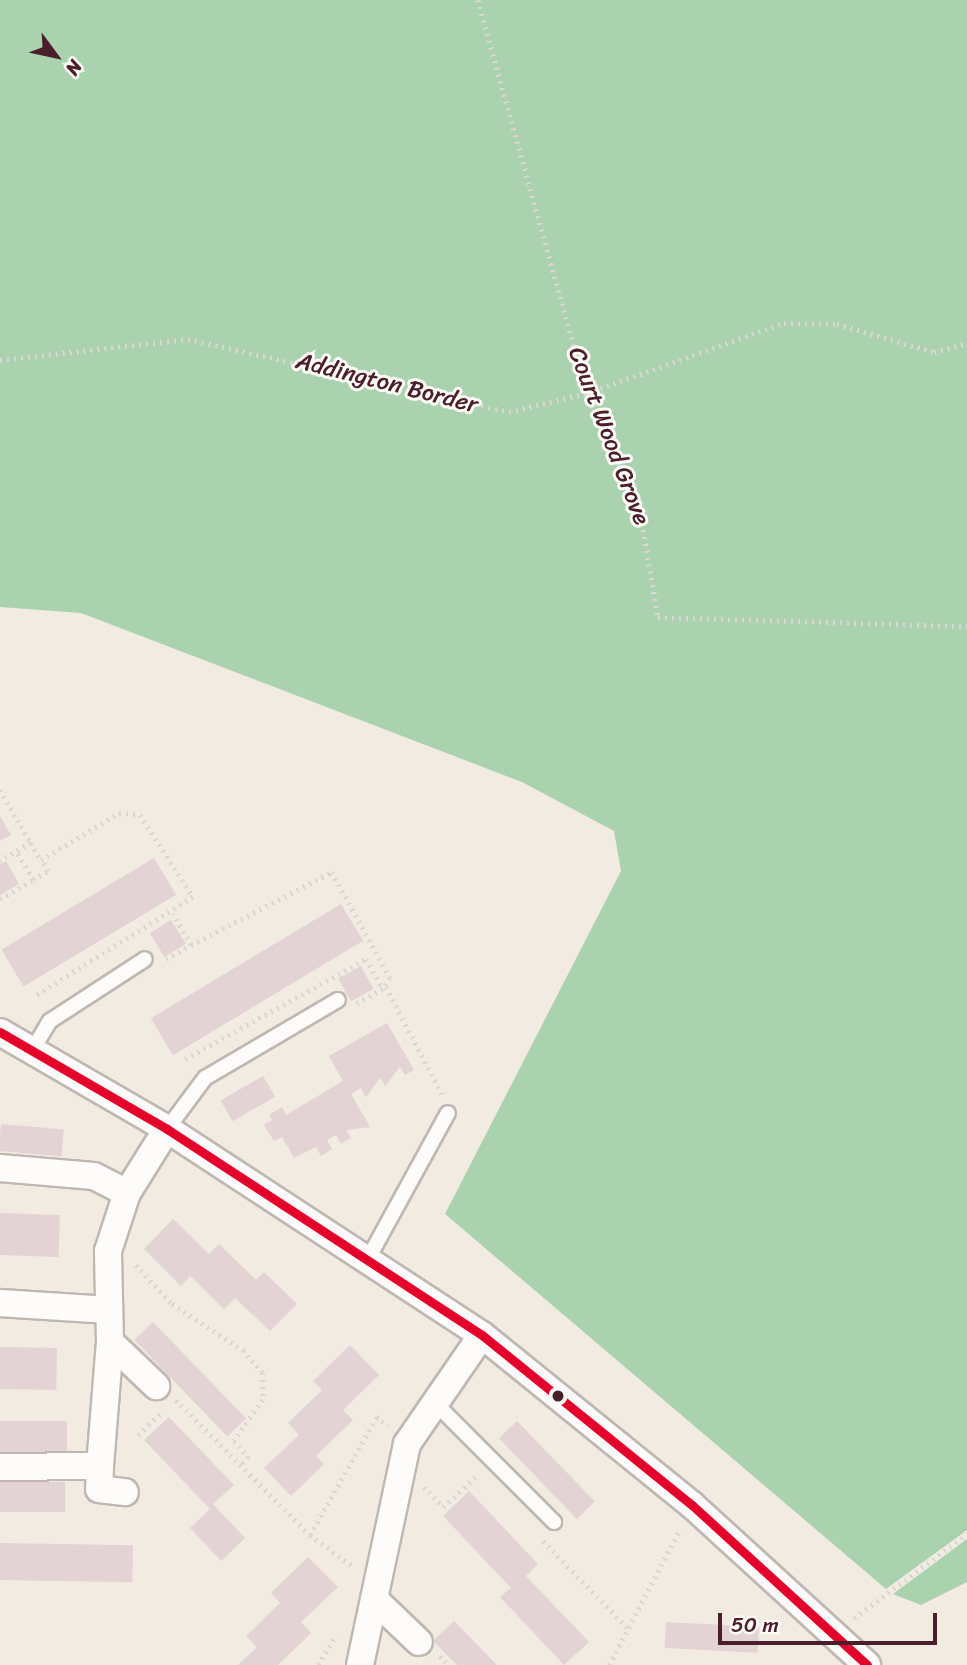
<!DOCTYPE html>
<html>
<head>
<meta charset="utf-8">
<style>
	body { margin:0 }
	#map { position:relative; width:967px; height:1665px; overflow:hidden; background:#f1ebe1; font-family:Sriracha,sans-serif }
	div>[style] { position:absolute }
	.forest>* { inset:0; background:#abd2af }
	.building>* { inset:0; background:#e4d3d4; transform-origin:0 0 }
	.path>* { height:4.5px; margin-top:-2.25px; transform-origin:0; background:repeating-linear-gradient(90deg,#d9d6d3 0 2px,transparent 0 7px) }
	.roads { filter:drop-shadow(2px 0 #c0b7b2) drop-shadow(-2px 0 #c0b7b2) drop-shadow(0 2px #c0b7b2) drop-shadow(0 -2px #c0b7b2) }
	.service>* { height:14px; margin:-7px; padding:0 7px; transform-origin:7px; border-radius:7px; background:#fdfcfa }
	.minor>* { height:26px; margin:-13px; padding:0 13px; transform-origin:13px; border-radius:13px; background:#fdfcfa }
	.bus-1>* { height:9px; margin:-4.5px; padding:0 4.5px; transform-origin:4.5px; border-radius:4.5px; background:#e4002b }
	.dots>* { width:19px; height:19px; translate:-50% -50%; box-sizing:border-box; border:4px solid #fdfcf7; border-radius:50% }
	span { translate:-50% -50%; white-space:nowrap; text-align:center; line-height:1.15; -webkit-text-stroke:6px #fdfcf7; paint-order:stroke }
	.street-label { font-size:24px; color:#4a1f2b }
	.north { position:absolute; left:21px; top:21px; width:70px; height:70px; -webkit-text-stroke:5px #fdfcf7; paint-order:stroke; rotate:123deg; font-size:19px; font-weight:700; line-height:28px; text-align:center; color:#4a1f2b }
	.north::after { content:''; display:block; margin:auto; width:24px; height:32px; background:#4a1f2b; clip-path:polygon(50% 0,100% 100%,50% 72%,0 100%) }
	.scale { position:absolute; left:718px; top:1613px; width:219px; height:32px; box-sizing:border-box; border:4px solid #4a1f2b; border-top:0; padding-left:9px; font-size:21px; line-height:24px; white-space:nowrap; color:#4a1f2b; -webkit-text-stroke:5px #fdfcf7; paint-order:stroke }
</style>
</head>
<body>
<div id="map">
	<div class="forest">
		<i style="clip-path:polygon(0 0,967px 0,967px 1530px,886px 1589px,445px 1214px,621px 871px,614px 831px,522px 782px,81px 613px,0 607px)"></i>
		<i style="clip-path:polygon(967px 1539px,967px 1582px,921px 1605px,893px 1594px)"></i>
	</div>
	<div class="building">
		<i style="clip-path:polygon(0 816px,11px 835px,0 841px)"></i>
		<i style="left:154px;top:858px;width:43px;height:178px;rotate:59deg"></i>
		<i style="clip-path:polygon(6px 861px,19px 884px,0 895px,0 865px)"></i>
		<i style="left:341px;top:904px;width:43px;height:222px;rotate:59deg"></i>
		<i style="left:171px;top:920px;width:28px;height:25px;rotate:58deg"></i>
		<i style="left:361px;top:966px;width:26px;height:26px;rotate:61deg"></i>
		<i style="clip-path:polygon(387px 1023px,414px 1070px,405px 1075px,400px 1067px,385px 1086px,380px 1078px,366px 1097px,361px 1088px,351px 1094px,370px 1127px,346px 1130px,351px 1138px,341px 1144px,336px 1135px,327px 1140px,332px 1149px,321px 1156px,316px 1147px,294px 1158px,282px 1137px,274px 1141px,264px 1125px,272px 1120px,269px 1115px,282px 1107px,286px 1115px,343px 1081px,329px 1056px)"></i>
		<i style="left:263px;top:1076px;width:24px;height:49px;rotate:60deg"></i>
		<i style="left:1px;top:1124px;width:63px;height:27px;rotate:5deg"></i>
		<i style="left:0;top:1213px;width:60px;height:42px;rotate:2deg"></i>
		<i style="clip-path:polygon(173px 1219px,209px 1254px,219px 1244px,256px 1280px,264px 1272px,297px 1304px,270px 1331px,235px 1298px,224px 1309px,190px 1276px,181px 1286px,144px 1249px)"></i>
		<i style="left:153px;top:1322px;width:134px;height:26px;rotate:46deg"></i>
		<i style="clip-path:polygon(350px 1345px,379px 1375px,343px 1410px,353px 1420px,316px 1456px,324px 1464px,291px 1496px,264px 1468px,299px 1435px,288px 1423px,322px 1390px,313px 1381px)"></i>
		<i style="left:0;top:1347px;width:57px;height:42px;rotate:1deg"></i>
		<i style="clip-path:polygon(169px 1417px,234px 1485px,213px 1504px,245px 1538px,221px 1561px,190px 1528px,210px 1509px,144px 1440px)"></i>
		<i style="left:67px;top:1421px;width:31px;height:67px;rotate:90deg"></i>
		<i style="left:517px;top:1421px;width:112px;height:25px;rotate:46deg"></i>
		<i style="left:0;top:1482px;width:65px;height:30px"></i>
		<i style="clip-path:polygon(469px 1491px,538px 1564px,526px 1576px,589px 1642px,564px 1665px,500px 1597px,511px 1588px,443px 1516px)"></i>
		<i style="left:0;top:1543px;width:133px;height:37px;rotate:1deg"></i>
		<i style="clip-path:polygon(308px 1557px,338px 1587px,301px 1622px,311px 1633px,278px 1665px,238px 1665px,257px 1647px,246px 1636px,280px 1603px,271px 1593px)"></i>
		<i style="clip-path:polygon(454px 1621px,497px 1665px,457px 1665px,433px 1641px)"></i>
		<i style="left:666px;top:1622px;width:93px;height:26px;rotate:3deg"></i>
	</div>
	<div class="path">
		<i style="left:478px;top:0;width:408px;rotate:74.5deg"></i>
		<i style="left:587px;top:393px;width:128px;rotate:65.4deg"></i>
		<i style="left:640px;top:509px;width:109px;rotate:80.5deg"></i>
		<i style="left:658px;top:617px;width:309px;rotate:1.7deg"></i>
		<i style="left:0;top:360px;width:189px;rotate:-6.4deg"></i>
		<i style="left:188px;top:339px;width:329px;rotate:12.8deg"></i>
		<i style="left:509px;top:412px;width:80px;rotate:-13.7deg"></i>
		<i style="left:587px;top:393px;width:209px;rotate:-19.6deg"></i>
		<i style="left:784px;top:323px;width:53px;rotate:1.1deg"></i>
		<i style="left:837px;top:324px;width:101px;rotate:16.1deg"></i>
		<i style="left:934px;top:352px;width:34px;rotate:-15deg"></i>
		<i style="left:0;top:790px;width:61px;rotate:59.7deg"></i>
		<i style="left:31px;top:843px;width:36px;rotate:150deg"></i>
		<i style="left:31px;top:843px;width:20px;rotate:60deg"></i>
		<i style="left:41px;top:860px;width:91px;rotate:-31.1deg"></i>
		<i style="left:119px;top:813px;width:21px;rotate:5deg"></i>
		<i style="left:140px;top:815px;width:98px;rotate:57.1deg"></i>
		<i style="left:193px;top:897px;width:186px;rotate:147.8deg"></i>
		<i style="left:33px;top:880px;width:17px;rotate:-31deg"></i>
		<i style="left:48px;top:871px;width:13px;rotate:-122deg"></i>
		<i style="left:0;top:899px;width:38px;rotate:-30deg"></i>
		<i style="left:33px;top:880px;width:33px;rotate:-121deg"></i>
		<i style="left:191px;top:945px;width:159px;rotate:-27.4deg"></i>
		<i style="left:332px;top:872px;width:121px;rotate:61.3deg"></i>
		<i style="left:390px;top:978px;width:13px;rotate:122deg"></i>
		<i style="left:166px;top:959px;width:29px;rotate:-29deg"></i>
		<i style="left:191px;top:945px;width:36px;rotate:-120deg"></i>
		<i style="left:386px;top:987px;width:121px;rotate:62.4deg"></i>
		<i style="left:185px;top:1059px;width:207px;rotate:-28.9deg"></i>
		<i style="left:366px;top:959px;width:34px;rotate:60deg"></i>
		<i style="left:383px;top:989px;width:30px;rotate:150deg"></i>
		<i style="left:136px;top:1265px;width:53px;rotate:47.3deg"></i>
		<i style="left:172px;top:1304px;width:85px;rotate:32.9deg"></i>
		<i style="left:243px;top:1350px;width:30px;rotate:49deg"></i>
		<i style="left:263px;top:1373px;width:27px;rotate:90deg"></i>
		<i style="left:263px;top:1400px;width:50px;rotate:125.3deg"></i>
		<i style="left:234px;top:1441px;width:22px;rotate:47deg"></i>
		<i style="left:249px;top:1457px;width:12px;rotate:132deg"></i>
		<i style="left:176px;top:1400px;width:190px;rotate:45.2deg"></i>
		<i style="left:310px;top:1535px;width:137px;rotate:-60.6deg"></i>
		<i style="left:377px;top:1416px;width:15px;rotate:42deg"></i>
		<i style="left:138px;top:1435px;width:30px;rotate:-44deg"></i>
		<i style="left:424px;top:1487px;width:28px;rotate:46deg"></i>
		<i style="left:443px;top:1507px;width:47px;rotate:-42.4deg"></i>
		<i style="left:310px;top:1535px;width:56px;rotate:36.3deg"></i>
		<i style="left:543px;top:1541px;width:122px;rotate:45.7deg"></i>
		<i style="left:854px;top:1618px;width:141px;rotate:-36.6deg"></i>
		<i style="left:440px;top:1656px;width:13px;rotate:45deg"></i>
		<i style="left:318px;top:1665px;width:35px;rotate:-59deg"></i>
		<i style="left:609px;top:1665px;width:153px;rotate:-62.4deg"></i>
	</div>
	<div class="roads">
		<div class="service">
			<i style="left:33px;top:1049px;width:33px;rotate:-59deg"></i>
			<i style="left:50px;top:1021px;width:113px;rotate:-33.1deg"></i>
			<i style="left:167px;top:1129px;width:64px;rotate:-53.3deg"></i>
			<i style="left:205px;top:1078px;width:154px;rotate:-30.4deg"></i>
			<i style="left:369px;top:1257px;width:164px;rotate:-61.3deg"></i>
			<i style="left:436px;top:1404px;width:167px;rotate:45deg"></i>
		</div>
		<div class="minor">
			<i style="left:0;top:1032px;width:193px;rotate:30.1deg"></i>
			<i style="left:167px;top:1129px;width:376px;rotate:33.2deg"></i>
			<i style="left:482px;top:1335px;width:270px;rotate:39deg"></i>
			<i style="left:692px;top:1505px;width:237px;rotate:42.4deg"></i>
			<i style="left:0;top:1168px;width:94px;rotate:4.9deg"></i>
			<i style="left:94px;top:1176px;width:37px;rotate:27deg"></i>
			<i style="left:0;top:1303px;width:108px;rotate:3.7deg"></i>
			<i style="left:110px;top:1342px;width:64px;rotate:43.7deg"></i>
			<i style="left:100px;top:1466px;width:23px;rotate:92deg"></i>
			<i style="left:99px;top:1489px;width:26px;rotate:7deg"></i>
			<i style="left:0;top:1467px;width:100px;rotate:-0.6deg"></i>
			<i style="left:100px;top:1466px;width:124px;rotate:-85.4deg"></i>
			<i style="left:110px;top:1342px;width:91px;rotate:-91.3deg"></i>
			<i style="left:108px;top:1251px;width:61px;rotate:-71.9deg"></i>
			<i style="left:127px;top:1193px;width:75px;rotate:-58deg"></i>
			<i style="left:374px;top:1599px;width:62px;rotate:43.7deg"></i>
			<i style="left:360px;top:1665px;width:226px;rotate:-78deg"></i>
			<i style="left:407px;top:1444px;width:132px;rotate:-55.5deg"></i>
		</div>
	</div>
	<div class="bus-1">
		<i style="left:0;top:1032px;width:193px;rotate:30.1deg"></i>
		<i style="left:167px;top:1129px;width:376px;rotate:33.2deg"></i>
		<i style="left:482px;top:1335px;width:270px;rotate:39deg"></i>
		<i style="left:692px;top:1505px;width:237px;rotate:42.4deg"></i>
	</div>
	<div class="dots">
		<i style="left:558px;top:1396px;background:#4a1f2b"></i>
	</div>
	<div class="street-label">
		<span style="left:387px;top:383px;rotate:14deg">Addington Border</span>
		<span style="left:609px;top:436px;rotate:69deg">Court Wood Grove</span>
	</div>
	<div class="north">N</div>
	<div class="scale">50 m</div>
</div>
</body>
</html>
